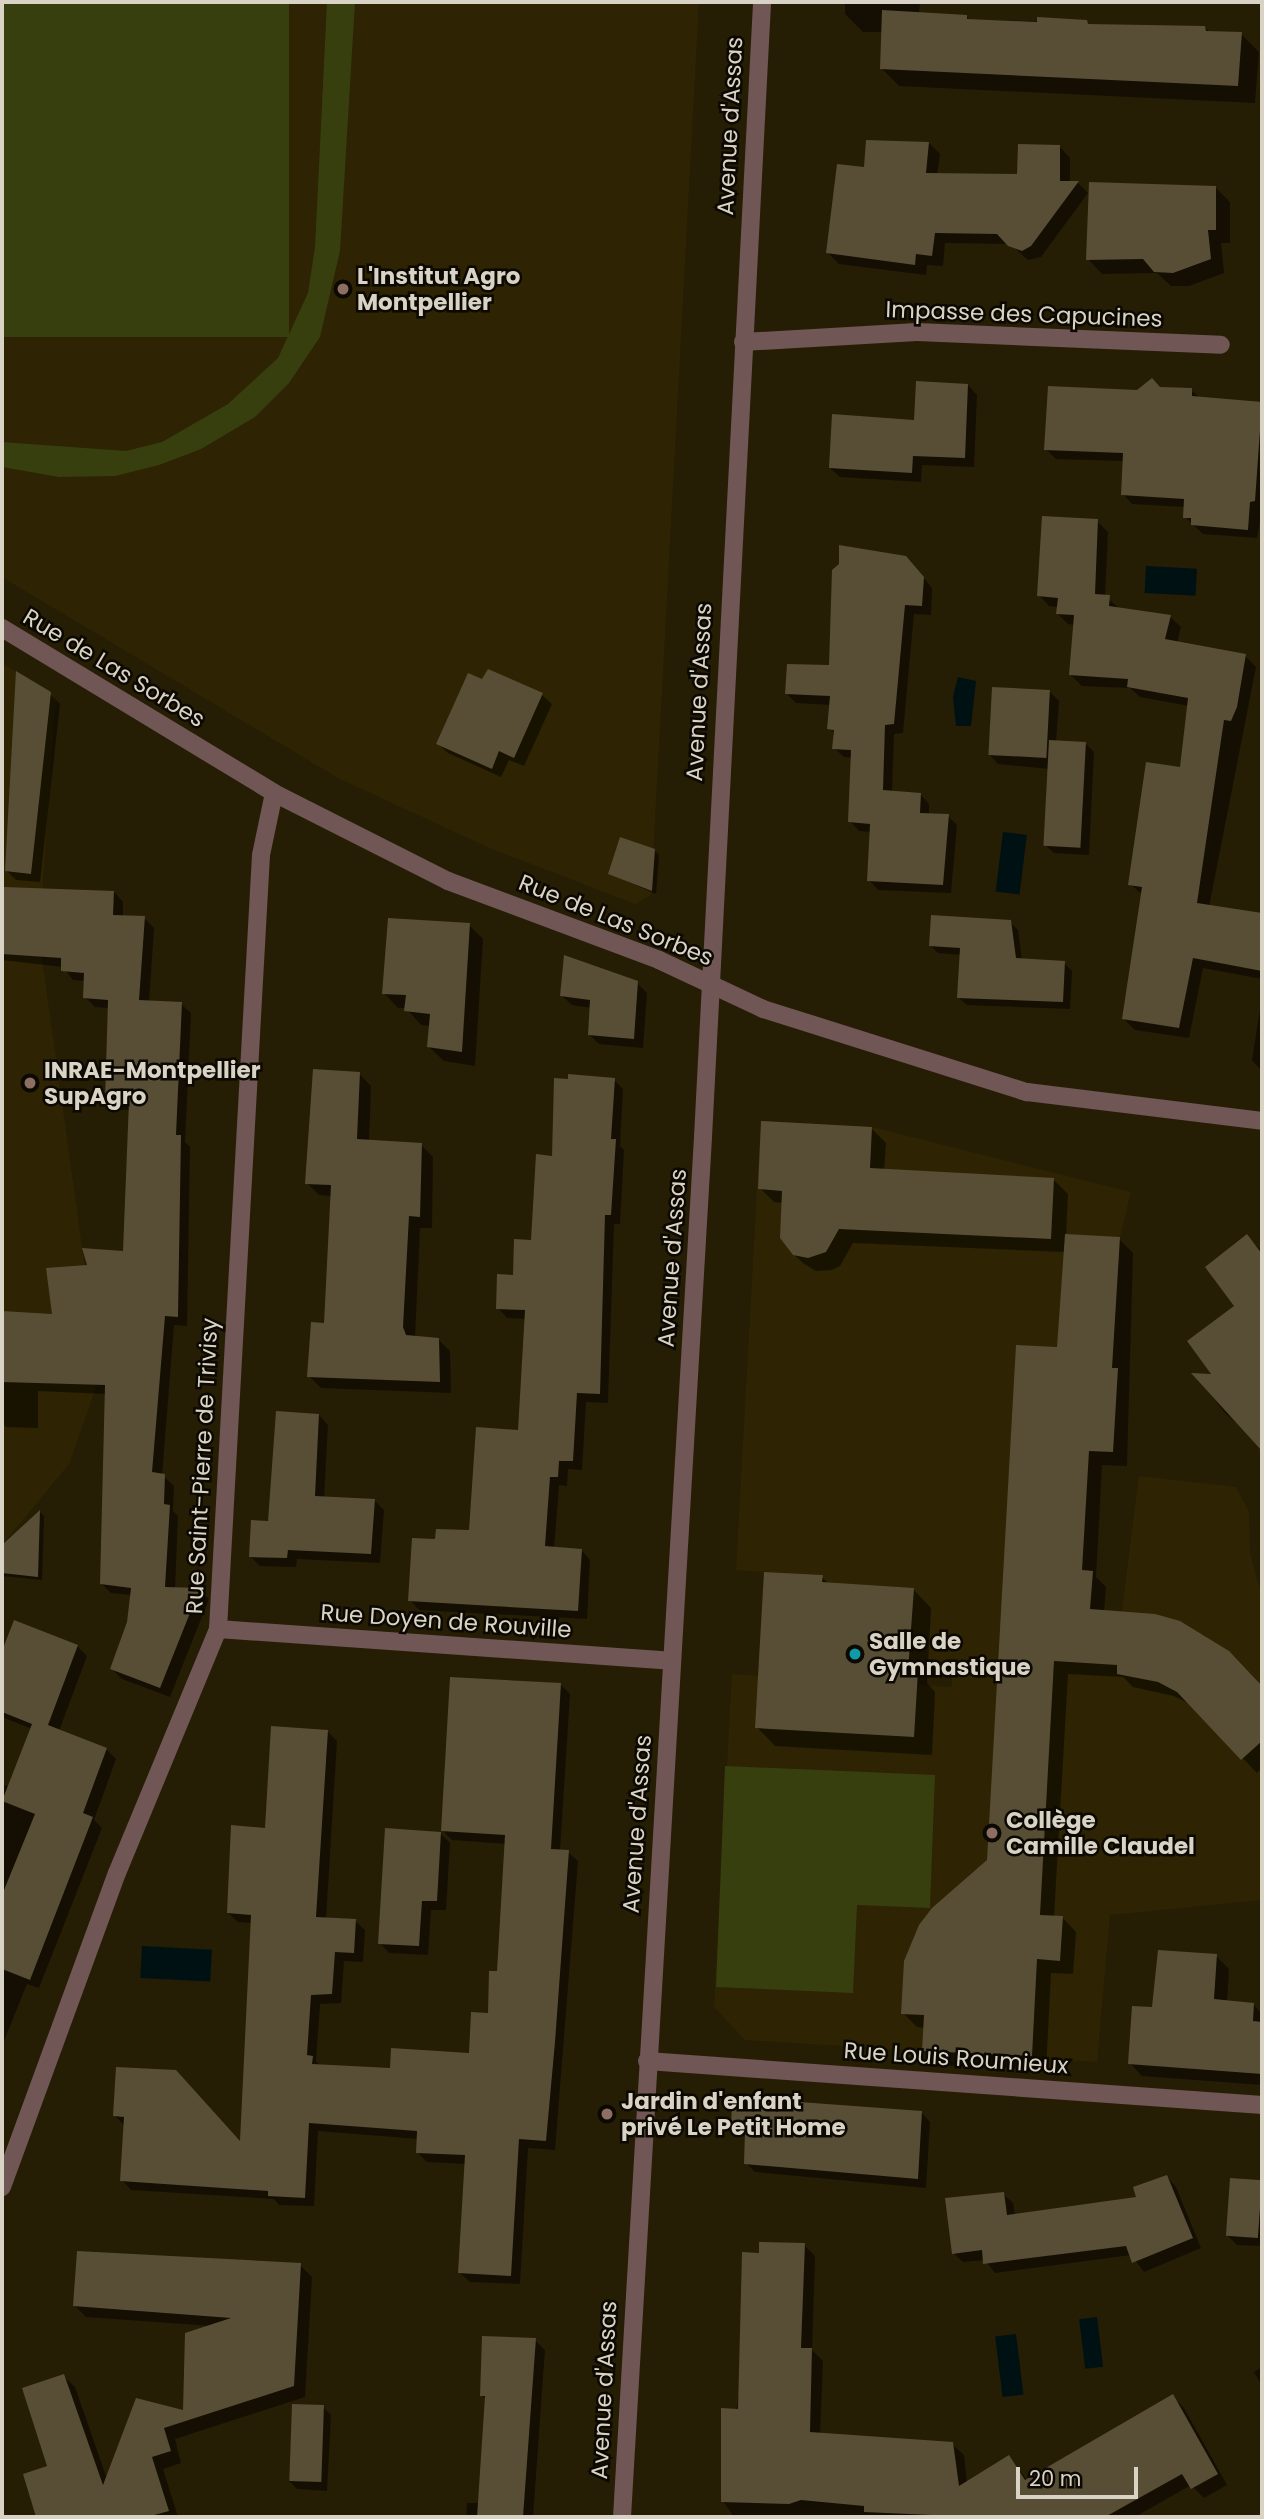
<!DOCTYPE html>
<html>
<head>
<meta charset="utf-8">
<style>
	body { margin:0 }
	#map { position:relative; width:1264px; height:2519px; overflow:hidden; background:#261d05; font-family:Poppins,sans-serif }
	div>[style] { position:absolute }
	.built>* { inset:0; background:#2e2302 }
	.green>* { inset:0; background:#373f0e; transform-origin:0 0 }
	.water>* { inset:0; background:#001113; transform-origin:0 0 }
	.shadow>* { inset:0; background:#0007 }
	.building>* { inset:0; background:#584e35; transform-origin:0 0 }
	.minor>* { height:18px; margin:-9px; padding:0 9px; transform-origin:9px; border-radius:9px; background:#705655 }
	.tertiary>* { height:18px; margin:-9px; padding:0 9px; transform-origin:9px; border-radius:9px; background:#705655 }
	.dots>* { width:19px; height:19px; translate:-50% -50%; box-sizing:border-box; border:4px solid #0c0802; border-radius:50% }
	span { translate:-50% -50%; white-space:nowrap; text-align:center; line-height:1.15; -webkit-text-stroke:5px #0c0802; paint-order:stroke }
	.street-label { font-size:23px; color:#d8d3c5 }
	.poi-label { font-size:23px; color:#d8d3c5; font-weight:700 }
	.left { translate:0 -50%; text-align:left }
	.frame { position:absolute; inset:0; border:4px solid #d8d3c5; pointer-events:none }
	.scale { position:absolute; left:1016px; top:2467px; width:122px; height:32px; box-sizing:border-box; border:4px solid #d8d3c5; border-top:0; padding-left:9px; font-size:21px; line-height:24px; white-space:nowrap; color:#d8d3c5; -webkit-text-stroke:5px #0c0802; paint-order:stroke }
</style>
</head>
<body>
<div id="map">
	<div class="built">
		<i style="clip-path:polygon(2px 2px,699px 2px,651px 895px,635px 904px,487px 847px,338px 778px,2px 577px)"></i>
		<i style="clip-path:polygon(2px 663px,51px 692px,56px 700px,39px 937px,100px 1376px,69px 1464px,2px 1545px)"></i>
		<i style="clip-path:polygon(766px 1121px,872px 1127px,1131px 1192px,1120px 1237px,1113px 1347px,1095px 1346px,1094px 1367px,1118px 1368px,1113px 1452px,1089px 1452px,1082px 1569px,1093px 1571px,1090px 1609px,1122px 1611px,1139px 1476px,1236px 1487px,1249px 1512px,1250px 1553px,1262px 1597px,1262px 1900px,1110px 1915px,1097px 2062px,745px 2040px,714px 2007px,732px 1674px,952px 1687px,952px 1674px,908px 1671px,913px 1588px,822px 1582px,822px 1575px,736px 1570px,760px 1134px)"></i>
	</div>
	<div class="green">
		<i style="left:2px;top:2px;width:287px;height:335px"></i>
		<i style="clip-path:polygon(327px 2px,355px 2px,340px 251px,320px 337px,289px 383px,255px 417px,201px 449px,159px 465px,115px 476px,59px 477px,2px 467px,2px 442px,126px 451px,162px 442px,228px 404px,278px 358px,308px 293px,315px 247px)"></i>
		<i style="clip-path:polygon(725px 1766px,935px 1775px,930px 1908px,857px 1905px,853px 1993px,716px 1987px)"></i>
	</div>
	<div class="water">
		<i style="left:1146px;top:566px;width:51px;height:27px;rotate:3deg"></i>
		<i style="clip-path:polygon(958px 677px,976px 681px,971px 726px,956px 726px,953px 697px)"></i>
		<i style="left:1003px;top:832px;width:24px;height:60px;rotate:7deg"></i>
		<i style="left:142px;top:1946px;width:70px;height:32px;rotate:3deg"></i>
		<i style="left:1097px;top:2317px;width:50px;height:18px;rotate:83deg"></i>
		<i style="left:1016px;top:2334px;width:61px;height:21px;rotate:83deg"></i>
	</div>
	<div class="shadow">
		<i style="clip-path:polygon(845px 2px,920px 2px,919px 14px,966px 16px,970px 20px,1086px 22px,1090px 26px,1205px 28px,1210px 32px,1241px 34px,1259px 52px,1255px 103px,899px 86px,881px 68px,883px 32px,863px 32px,845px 14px)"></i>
		<i style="clip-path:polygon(929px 143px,940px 154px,937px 175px,1019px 175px,1059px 146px,1070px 158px,1070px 183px,1078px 183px,1088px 193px,1041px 257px,1028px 260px,1010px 244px,945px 243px,943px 266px,927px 265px,926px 275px,839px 264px,828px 253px,866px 169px)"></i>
		<i style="clip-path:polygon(1215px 187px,1230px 202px,1230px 243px,1221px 243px,1224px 273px,1189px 286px,1171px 286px,1157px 273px,1102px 274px,1088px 259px)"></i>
		<i style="clip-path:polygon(968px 385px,977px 395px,974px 467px,922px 465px,921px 482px,840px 477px,830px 468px,916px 421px)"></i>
		<i style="clip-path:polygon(1191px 390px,1200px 398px,1262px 404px,1262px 510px,1257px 538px,1203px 534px,1185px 517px,1185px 507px,1132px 504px,1123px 494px,1124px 461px,1056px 459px,1046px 449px,1138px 392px)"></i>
		<i style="clip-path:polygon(1097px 521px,1108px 532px,1105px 596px,1120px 609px,1170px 617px,1181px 627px,1177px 643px,1245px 656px,1256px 667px,1209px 907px,1262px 915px,1262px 979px,1203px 968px,1189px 1038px,1135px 1030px,1124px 1019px,1143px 895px,1130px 884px,1181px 769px,1189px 706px,1140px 697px,1130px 688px,1082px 686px,1071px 675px,1075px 625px,1068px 624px,1058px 614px,1059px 607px,1049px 606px,1039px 595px)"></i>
		<i style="clip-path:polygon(915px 567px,932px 588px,931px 615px,914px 614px,903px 733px,894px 734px,892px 792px,920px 794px,929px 804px,929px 815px,948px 816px,957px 825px,951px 893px,878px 890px,869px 880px,871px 832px,859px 831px,850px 821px,853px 758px,844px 757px,834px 748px,831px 705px,796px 703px,787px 694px,831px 667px)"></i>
		<i style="clip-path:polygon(483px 682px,542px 695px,552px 704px,524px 766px,509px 760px,501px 777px,448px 753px,438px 744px)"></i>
		<i style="clip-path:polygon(1049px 691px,1059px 701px,1056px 742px,1086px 744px,1094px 752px,1089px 855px,1054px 853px,1045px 845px,1050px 769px,998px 764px,989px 754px)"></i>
		<i style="clip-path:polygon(50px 694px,60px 704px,40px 882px,16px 880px,7px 871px)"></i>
		<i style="clip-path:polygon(654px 850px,659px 855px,656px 894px,610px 874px)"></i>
		<i style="clip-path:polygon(114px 892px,123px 902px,123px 917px,144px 918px,154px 928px,149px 1003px,181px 1004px,191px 1013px,185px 1142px,190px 1147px,187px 1326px,174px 1325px,162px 1475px,174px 1486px,173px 1511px,178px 1516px,175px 1589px,199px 1590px,209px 1599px,170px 1697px,122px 1679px,112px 1669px,129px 1622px,132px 1595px,111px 1593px,101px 1583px,107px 1394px,38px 1391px,38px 1428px,6px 1427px,2px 1422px,2px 1313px,54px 1316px,89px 1267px,124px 1253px,131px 1110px,116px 1110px,106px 1100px,109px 1008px,95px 1007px,85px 997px,85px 981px,73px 980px,63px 967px,2px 960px,2px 898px)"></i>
		<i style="clip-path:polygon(1010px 922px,1018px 930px,1022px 960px,1064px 963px,1072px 971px,1070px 1009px,967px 1005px,959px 998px,961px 955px,938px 953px,930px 945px)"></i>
		<i style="clip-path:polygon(469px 925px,483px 939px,475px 1066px,444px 1061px,429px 1047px,431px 1026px,421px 1025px,406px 1008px,398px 1008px,384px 993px)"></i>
		<i style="clip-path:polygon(637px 983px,647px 993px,643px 1048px,599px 1044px,590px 1035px,592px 1008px,572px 1005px,562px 996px)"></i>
		<i style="clip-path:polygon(1262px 997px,1262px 1071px,1252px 1060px)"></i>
		<i style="clip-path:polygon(359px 1074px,371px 1086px,369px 1142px,421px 1145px,433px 1157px,432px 1228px,420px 1228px,415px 1338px,438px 1339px,450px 1351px,451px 1393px,321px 1388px,309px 1376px,326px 1324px,332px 1196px,319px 1195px,307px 1183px)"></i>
		<i style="clip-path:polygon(614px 1080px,623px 1089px,620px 1146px,624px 1150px,620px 1224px,614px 1224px,608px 1403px,586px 1402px,582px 1470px,568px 1469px,567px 1486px,559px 1485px,554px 1549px,581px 1550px,590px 1560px,587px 1619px,419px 1610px,410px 1600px,437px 1541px,471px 1532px,520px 1432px,526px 1319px,507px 1318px,498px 1308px,532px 1242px,553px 1158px)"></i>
		<i style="clip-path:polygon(872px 1129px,886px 1143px,884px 1171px,1054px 1180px,1068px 1194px,1066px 1236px,1119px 1239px,1133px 1253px,1127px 1466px,1102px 1465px,1096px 1577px,1106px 1587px,1104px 1612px,1155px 1616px,1205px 1636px,1262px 1689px,1262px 1768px,1257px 1773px,1192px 1705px,1174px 1696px,1133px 1687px,1123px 1677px,1068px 1674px,1054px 1917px,1062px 1917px,1076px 1932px,1073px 1974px,1051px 1973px,1046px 2070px,938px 2065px,924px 2051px,925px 2028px,917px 2027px,903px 2013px,989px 1861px,1059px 1348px,1065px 1252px,853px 1243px,840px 1266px,832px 1270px,816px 1271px,803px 1263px,788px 1249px,783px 1203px,774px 1202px,760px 1188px)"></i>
		<i style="clip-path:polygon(1247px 1237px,1262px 1251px,1262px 1445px,1226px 1414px,1195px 1375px,1214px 1376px,1237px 1306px)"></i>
		<i style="clip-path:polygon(319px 1415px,328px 1425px,324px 1498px,374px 1500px,384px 1510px,380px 1563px,297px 1559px,296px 1567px,260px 1566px,250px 1556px)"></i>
		<i style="clip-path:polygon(40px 1512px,44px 1516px,42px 1580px,2px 1576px,8px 1542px)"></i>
		<i style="clip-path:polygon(822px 1577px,830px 1585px,913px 1589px,931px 1608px,927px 1683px,935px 1692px,932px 1755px,775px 1746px,757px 1727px)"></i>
		<i style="clip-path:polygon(15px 1622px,77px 1646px,87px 1656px,59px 1731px,106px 1749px,116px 1759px,94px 1820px,102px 1828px,39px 1988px,27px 1984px,2px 2046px,2px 1784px,9px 1787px,32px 1729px,2px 1717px,2px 1656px)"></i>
		<i style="clip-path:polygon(561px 1685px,570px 1694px,560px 1851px,568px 1852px,578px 1861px,555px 2150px,528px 2148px,520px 2284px,470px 2282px,460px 2273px,466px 2164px,427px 2162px,418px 2153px,418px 2139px,318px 2131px,314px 2206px,279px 2205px,274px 2199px,131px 2190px,122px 2180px,124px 2125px,115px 2116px,117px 2069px,242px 2144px,252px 1923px,238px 1922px,228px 1913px,266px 1830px,327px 1731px,337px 1741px,326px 1919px,355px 1921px,365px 1930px,363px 1962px,344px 1961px,341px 2003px,320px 2004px,316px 2061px,320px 2066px,392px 2070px,470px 2055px,490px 2015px,499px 1973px,506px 1844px,452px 1840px,443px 1831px)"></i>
		<i style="clip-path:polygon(440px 1833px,450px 1843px,446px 1910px,431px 1910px,428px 1955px,389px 1953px,380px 1943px)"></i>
		<i style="clip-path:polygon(1216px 1956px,1229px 1969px,1227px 2002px,1253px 2004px,1262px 2014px,1262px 2085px,1142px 2076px,1130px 2063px,1154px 2009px)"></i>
		<i style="clip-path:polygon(921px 2112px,930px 2122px,926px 2188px,755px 2172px,746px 2163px,747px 2138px,732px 2128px)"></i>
		<i style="clip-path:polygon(1167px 2177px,1176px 2187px,1201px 2248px,1144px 2272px,1131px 2255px,995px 2273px,985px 2260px,963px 2262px,953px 2253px,1003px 2194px,1013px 2203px,1015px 2216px,1138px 2199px)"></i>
		<i style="clip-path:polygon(1232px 2180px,1262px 2182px,1262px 2246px,1237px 2245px,1227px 2235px)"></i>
		<i style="clip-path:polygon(804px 2245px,815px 2256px,812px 2350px,823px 2361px,820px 2435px,952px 2444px,964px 2455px,967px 2483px,1009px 2457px,1028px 2481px,1173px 2397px,1184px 2408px,1227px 2485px,1204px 2498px,1191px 2485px,1135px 2517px,734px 2517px,723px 2501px,760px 2255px)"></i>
		<i style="clip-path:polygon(300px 2265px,312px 2277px,305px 2397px,175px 2439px,181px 2463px,163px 2469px,178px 2517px,38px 2517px,25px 2475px,49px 2467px,63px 2376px,75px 2387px,107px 2479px,137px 2400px,185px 2412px,211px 2326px,86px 2317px,74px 2305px)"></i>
		<i style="clip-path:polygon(535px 2340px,545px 2350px,533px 2517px,466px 2517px,467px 2503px,480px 2503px,486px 2400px,482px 2395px)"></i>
		<i style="clip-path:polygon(1262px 2367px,1262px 2386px,1254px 2372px)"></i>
		<i style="clip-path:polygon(323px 2407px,331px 2415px,327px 2491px,297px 2489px,289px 2481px)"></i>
	</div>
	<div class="building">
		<i style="clip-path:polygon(882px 10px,967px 15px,967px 19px,1037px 22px,1037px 17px,1087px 20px,1088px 24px,1205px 26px,1206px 31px,1242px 32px,1238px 86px,880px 69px)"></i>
		<i style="clip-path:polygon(866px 140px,929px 142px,926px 173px,1017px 174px,1018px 144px,1060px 145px,1060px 181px,1079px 181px,1031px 246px,1022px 251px,1008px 246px,997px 234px,935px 233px,932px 256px,916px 254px,915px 265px,826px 253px,837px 164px,864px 167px)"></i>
		<i style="clip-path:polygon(1089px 182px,1216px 186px,1216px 230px,1208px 230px,1211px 259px,1173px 273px,1154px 272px,1143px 259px,1086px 260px)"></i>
		<i style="clip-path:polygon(1152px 378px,1160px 387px,1192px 388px,1192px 396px,1262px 402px,1255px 501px,1250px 502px,1248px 530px,1191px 525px,1191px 518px,1183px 518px,1184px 499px,1121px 495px,1123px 453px,1044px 450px,1048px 386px,1137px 390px)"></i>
		<i style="clip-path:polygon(916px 381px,968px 384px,965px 458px,913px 456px,912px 473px,829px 468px,832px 414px,914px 420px)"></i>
		<i style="clip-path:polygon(1042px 516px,1098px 519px,1095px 594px,1110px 595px,1109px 606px,1171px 615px,1165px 639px,1246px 654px,1237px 707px,1231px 721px,1224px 720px,1197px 903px,1262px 913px,1262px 971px,1193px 958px,1179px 1028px,1122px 1019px,1142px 887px,1128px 885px,1146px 762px,1180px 767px,1188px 698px,1127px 687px,1128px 679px,1069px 675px,1074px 615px,1056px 614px,1058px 598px,1037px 596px)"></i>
		<i style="clip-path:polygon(839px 545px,906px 556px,924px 577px,922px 606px,905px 605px,894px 724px,885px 725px,883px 790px,921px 793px,920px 813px,949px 814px,943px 885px,867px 881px,870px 824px,848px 822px,851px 750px,832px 749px,834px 730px,827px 729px,830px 696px,785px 694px,787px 664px,829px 665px,832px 570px,839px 564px)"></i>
		<i style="clip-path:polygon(488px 669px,543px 693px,514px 758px,499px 751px,492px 769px,436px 744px,468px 673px,482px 679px)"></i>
		<i style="clip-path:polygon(16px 671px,51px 692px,31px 874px,5px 871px)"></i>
		<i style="left:992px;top:687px;width:58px;height:68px;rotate:3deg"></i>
		<i style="left:1049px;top:740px;width:37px;height:106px;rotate:3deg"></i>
		<i style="clip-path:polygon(620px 837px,655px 849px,652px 891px,608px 874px)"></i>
		<i style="clip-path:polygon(4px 887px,114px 891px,113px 915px,145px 916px,139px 1000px,182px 1002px,176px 1135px,181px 1135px,178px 1317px,165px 1316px,152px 1472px,165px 1474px,164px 1504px,170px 1505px,165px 1587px,200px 1588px,160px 1688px,110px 1669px,127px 1622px,131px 1588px,100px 1584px,105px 1385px,2px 1382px,2px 1311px,52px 1314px,46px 1268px,87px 1265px,82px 1248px,123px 1251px,129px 1101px,105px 1101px,108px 1000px,83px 998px,84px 973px,61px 971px,61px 958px,2px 954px)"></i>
		<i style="clip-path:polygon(931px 915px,1011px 920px,1016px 958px,1065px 961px,1063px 1002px,957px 998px,960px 948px,929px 946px)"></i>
		<i style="clip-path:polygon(388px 918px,470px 923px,462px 1052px,427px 1047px,430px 1014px,404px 1011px,406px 995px,382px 994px)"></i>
		<i style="clip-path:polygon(564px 955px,638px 981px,634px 1039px,588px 1035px,590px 1000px,560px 996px)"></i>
		<i style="clip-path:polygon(313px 1069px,360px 1072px,357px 1139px,422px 1143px,420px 1217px,409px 1216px,403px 1327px,406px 1335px,439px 1338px,440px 1382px,307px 1377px,311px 1322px,324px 1323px,331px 1185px,305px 1184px)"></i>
		<i style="clip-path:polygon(568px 1074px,615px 1078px,611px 1139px,616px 1139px,611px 1215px,605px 1215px,600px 1394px,577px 1393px,573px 1461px,559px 1461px,558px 1477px,550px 1477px,545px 1546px,582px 1549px,578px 1611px,408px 1601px,412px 1538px,435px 1539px,436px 1529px,469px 1530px,476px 1427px,518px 1430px,525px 1310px,496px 1309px,497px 1274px,513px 1275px,514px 1239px,531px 1240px,536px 1154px,552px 1156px,554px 1078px,568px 1079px)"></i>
		<i style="clip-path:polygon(761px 1121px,872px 1127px,870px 1168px,1054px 1178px,1051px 1239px,839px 1229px,826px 1252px,808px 1258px,793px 1255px,780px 1238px,782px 1191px,758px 1189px)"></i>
		<i style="clip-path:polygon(1065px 1234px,1120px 1237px,1112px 1368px,1118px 1368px,1113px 1452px,1089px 1451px,1082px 1570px,1093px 1571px,1090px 1609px,1155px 1614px,1180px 1621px,1229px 1651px,1262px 1686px,1262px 1741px,1241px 1760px,1177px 1692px,1158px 1682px,1117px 1674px,1117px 1665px,1054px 1661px,1040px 1915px,1063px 1916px,1060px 1961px,1037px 1959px,1032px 2056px,922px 2051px,924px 2015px,901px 2014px,904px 1961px,919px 1925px,932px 1908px,987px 1860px,1016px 1345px,1057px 1347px)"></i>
		<i style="clip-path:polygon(1247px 1234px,1262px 1254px,1262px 1451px,1191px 1373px,1211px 1374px,1187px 1341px,1234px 1306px,1205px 1267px)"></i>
		<i style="clip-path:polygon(276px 1411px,319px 1414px,315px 1496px,375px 1499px,371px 1554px,288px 1550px,287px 1558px,249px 1557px,251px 1520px,268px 1521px)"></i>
		<i style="clip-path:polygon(40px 1510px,38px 1577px,2px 1573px,2px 1545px)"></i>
		<i style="clip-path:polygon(764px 1572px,823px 1575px,822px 1582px,914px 1588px,908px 1671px,918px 1671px,914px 1737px,755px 1728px)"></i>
		<i style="clip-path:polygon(14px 1620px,78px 1645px,48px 1725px,107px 1748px,83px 1813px,93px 1817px,30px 1980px,2px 1969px,2px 1895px,35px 1814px,2px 1801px,32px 1724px,2px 1712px,2px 1651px)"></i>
		<i style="clip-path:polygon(450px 1677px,561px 1683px,551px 1849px,569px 1850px,555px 2042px,546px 2141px,519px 2139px,511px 2276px,458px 2273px,465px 2155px,416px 2153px,417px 2131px,309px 2123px,305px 2198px,268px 2196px,268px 2191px,120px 2181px,124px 2117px,113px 2116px,116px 2067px,176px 2070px,240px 2141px,251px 1915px,227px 1913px,231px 1825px,265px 1828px,271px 1726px,328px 1730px,316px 1917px,356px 1919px,354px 1953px,335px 1952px,332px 1994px,311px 1995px,307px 2055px,313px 2056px,312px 2064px,390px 2068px,391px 2048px,469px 2053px,471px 2012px,488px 2013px,489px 1971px,497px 1971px,505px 1835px,441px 1831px)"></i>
		<i style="clip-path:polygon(385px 1828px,441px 1832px,437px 1901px,422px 1901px,419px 1946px,378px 1944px)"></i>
		<i style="clip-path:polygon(1158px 1950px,1217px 1954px,1214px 1999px,1254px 2003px,1253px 2021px,1262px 2022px,1262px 2074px,1128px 2064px,1132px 2006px,1152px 2007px)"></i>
		<i style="clip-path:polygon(732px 2097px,922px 2111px,918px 2179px,744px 2164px,745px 2130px,731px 2129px)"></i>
		<i style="clip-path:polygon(1167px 2175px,1193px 2238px,1132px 2263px,1126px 2246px,983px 2264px,982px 2250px,952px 2254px,945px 2198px,1004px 2192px,1007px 2215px,1136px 2197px,1133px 2187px)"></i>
		<i style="left:1230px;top:2178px;width:32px;height:58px;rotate:4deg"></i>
		<i style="clip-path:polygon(759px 2242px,805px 2243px,801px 2348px,812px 2348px,810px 2432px,953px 2442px,959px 2486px,1009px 2455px,1025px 2480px,1173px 2394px,1218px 2474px,1191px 2489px,1182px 2474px,1105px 2517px,977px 2517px,864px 2512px,864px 2506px,801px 2500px,789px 2504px,721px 2502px,721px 2408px,738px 2409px,742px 2252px,759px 2253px)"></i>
		<i style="clip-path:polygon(77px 2251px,301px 2263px,294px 2386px,164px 2428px,171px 2451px,152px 2457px,169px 2511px,147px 2517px,36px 2517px,23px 2474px,47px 2466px,22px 2388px,64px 2374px,103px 2485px,136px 2398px,183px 2410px,185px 2333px,231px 2318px,73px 2306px)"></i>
		<i style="clip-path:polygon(482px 2336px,536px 2338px,523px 2517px,477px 2517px,485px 2396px,480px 2396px)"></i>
		<i style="left:292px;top:2404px;width:32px;height:77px;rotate:2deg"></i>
	</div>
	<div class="minor">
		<i style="left:743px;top:342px;width:174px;rotate:-3.3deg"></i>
		<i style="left:917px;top:332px;width:304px;rotate:2.4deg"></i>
		<i style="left:218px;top:1629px;width:454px;rotate:4deg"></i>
		<i style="left:647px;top:2061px;width:617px;rotate:4.09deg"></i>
		<i style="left:2px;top:2187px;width:334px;rotate:-69.9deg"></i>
		<i style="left:117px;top:1873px;width:264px;rotate:-67.5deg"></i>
		<i style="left:218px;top:1629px;width:775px;rotate:-86.82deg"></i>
		<i style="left:261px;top:855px;width:63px;rotate:-78.2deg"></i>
	</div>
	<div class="tertiary">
		<i style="left:2px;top:628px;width:318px;rotate:31.2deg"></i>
		<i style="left:274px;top:793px;width:195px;rotate:26.8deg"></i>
		<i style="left:448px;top:881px;width:225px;rotate:20.5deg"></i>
		<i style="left:659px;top:960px;width:115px;rotate:25.2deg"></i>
		<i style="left:763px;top:1009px;width:277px;rotate:17.5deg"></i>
		<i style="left:1027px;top:1092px;width:237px;rotate:7deg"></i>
		<i style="left:622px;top:2517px;width:1382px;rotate:-86.64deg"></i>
		<i style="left:703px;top:1137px;width:1137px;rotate:-87.02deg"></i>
	</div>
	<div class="dots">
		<i style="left:343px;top:289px;background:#8d6e63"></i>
		<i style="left:30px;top:1083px;background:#8d6e63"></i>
		<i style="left:855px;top:1654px;background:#0f9aa8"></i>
		<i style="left:992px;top:1833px;background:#8d6e63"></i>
		<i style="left:607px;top:2114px;background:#8d6e63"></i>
	</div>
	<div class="street-label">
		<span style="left:730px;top:126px;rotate:-87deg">Avenue d'Assas</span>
		<span style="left:1024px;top:314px;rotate:2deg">Impasse des Capucines</span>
		<span style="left:114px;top:668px;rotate:31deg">Rue de Las Sorbes</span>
		<span style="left:699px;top:692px;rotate:-87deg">Avenue d'Assas</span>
		<span style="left:616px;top:920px;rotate:22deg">Rue de Las Sorbes</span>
		<span style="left:672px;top:1258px;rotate:-86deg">Avenue d'Assas</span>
		<span style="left:202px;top:1466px;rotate:-87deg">Rue Saint-Pierre de Trivisy</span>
		<span style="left:446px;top:1621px;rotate:4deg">Rue Doyen de Rouville</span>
		<span style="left:637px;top:1824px;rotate:-86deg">Avenue d'Assas</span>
		<span style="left:956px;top:2058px;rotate:4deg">Rue Louis Roumieux</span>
		<span style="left:604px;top:2390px;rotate:-87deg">Avenue d'Assas</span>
	</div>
	<div class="poi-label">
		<span class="left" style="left:357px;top:289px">L'Institut Agro<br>Montpellier</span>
		<span class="left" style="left:44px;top:1083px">INRAE-Montpellier<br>SupAgro</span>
		<span class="left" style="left:869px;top:1654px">Salle de<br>Gymnastique</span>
		<span class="left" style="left:1006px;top:1833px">Collège<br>Camille Claudel</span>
		<span class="left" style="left:621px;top:2114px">Jardin d'enfant<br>privé Le Petit Home</span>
	</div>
	<div class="frame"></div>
	<div class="scale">20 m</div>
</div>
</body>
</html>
